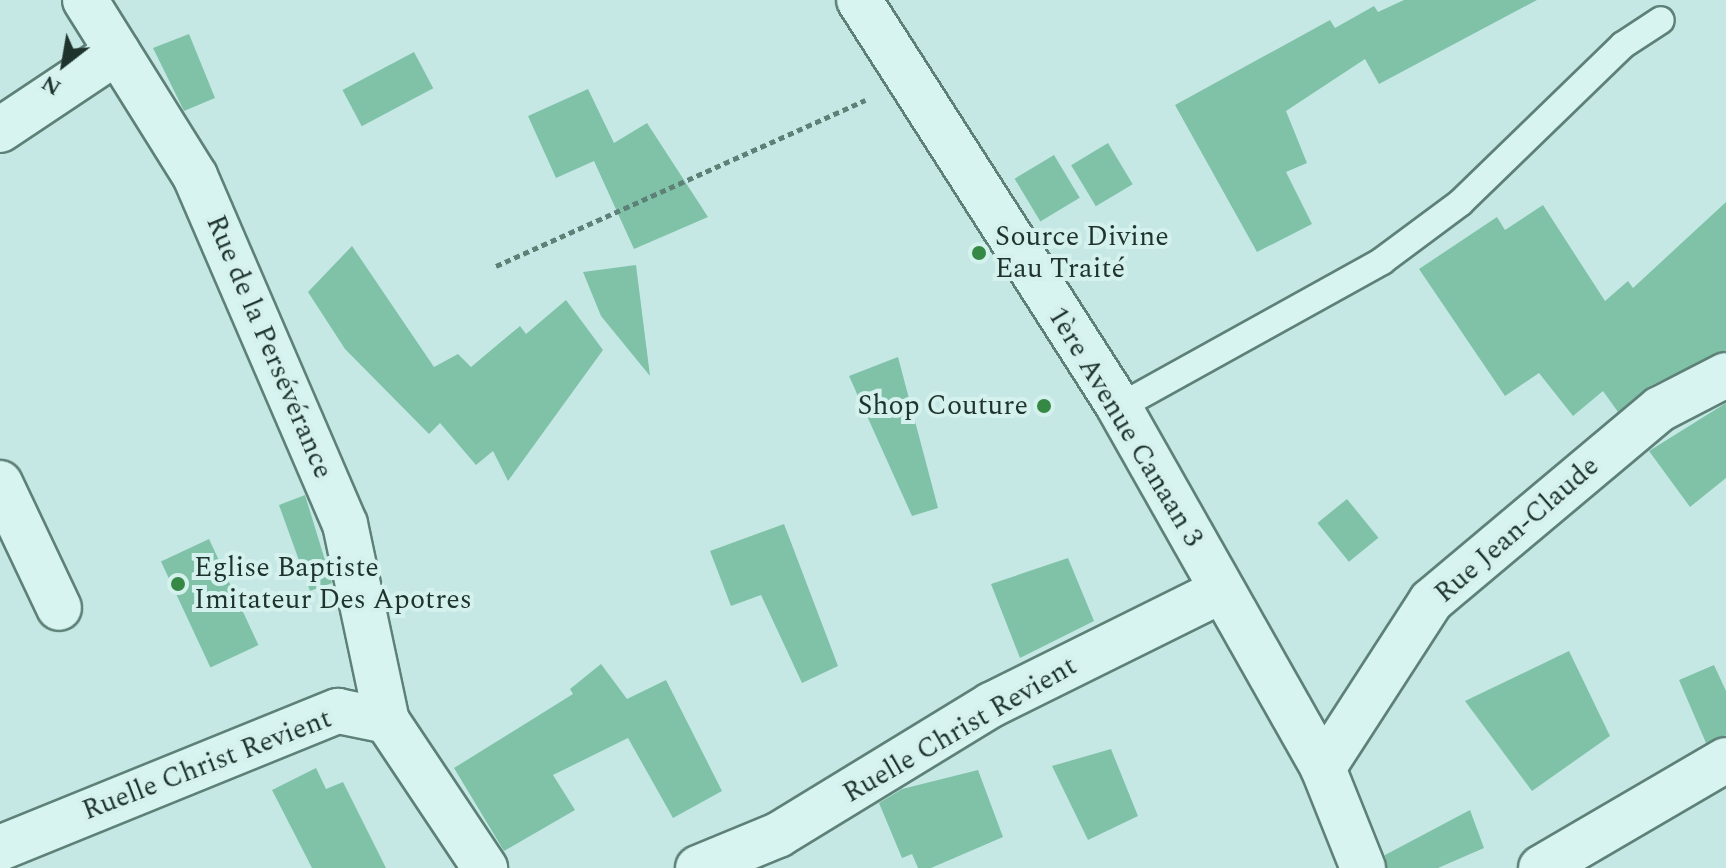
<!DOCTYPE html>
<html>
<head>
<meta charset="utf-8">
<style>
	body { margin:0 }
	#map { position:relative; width:1726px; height:868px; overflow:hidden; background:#c5e8e5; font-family:Spectral,serif }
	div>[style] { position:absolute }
	.building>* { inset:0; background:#80c2a8; transform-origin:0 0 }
	.path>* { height:5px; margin-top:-2.5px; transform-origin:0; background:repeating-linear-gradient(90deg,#5d8177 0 6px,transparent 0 10px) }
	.roads { filter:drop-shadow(2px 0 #5d8177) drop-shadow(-2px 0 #5d8177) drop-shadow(0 2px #5d8177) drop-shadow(0 -2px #5d8177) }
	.lane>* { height:26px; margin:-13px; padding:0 13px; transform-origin:13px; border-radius:13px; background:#d7f4f1 }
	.street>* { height:44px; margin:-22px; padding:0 22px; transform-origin:22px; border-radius:22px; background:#d7f4f1 }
	.secondary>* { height:44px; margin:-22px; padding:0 22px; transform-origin:22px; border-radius:22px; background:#d7f4f1 }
	.dots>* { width:22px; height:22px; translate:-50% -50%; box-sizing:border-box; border:4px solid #d4f1ee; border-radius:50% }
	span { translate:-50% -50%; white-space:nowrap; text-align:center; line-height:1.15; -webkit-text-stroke:8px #d4f1ee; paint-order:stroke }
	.poi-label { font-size:28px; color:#1f332d }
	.left { translate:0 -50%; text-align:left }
	.right { translate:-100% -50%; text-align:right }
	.street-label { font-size:28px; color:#1f332d }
	.north { position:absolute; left:24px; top:24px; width:80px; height:80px; -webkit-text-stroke:6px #d4f1ee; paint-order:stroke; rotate:211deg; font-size:22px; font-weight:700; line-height:32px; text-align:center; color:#1f332d }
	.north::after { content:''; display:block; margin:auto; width:28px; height:36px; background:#1f332d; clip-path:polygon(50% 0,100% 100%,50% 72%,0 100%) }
</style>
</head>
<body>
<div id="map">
	<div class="building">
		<i style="clip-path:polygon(1404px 0,1537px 0,1379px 84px,1365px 59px,1286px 111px,1307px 163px,1286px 172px,1312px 224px,1257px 252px,1175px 105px,1330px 20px,1335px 28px,1374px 6px,1378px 12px)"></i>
		<i style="clip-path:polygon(189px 34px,215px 98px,184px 111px,153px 48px)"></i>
		<i style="left:414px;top:52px;width:41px;height:81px;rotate:62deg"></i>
		<i style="clip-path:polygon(588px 89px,614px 143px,647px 123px,708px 217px,634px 249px,594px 161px,556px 178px,528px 116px)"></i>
		<i style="left:1108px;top:143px;width:48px;height:43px;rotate:59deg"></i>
		<i style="left:1054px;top:155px;width:50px;height:46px;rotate:59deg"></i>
		<i style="clip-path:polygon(1726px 202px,1726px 350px,1648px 387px,1618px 412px,1603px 391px,1573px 416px,1539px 373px,1505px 396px,1419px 269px,1497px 217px,1505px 230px,1543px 205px,1605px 301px,1628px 281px,1633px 288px)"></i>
		<i style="clip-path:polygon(352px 246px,434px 367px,458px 354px,471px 367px,520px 326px,526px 334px,566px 300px,603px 350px,508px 481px,493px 451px,476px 465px,440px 423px,429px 434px,345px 349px,308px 292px)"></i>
		<i style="clip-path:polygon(636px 265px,650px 376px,601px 316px,583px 272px)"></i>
		<i style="clip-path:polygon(898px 357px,938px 508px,912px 516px,849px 376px)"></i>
		<i style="clip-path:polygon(1726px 403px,1726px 478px,1690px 507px,1649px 451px)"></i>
		<i style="clip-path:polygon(305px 495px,332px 583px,310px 591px,279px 505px)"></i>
		<i style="left:1347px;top:499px;width:50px;height:38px;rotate:51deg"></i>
		<i style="clip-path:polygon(784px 524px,838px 666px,802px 683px,761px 595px,731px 606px,710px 551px)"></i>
		<i style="left:209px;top:539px;width:117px;height:53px;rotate:65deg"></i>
		<i style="clip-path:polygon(1068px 558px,1094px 621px,1020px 658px,991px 584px)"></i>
		<i style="clip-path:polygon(1569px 651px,1610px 736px,1532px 791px,1465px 701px)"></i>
		<i style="clip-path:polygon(601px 664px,627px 699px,666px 680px,722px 791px,673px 818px,628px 738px,553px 775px,575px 810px,504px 851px,454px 768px,573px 694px,570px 689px)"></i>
		<i style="clip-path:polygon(1714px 665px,1726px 691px,1726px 735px,1706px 743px,1679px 680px)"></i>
		<i style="clip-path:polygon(1111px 749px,1138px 816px,1088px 840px,1052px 766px)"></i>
		<i style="clip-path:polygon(316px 768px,326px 789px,343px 782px,386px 868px,312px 868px,272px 790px)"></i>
		<i style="clip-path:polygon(978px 770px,1003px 837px,931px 868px,918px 868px,912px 854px,902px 858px,879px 803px,902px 789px)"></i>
		<i style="clip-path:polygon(1470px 810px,1484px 848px,1438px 868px,1387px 868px,1385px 855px)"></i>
	</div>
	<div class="path">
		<i style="left:496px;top:266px;width:405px;rotate:-24.2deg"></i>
	</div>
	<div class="roads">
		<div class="lane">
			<i style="left:1119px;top:407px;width:301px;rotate:-29deg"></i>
			<i style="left:1382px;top:261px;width:97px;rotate:-36.6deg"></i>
			<i style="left:1460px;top:203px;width:227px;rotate:-44.1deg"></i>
			<i style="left:1623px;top:45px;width:45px;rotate:-33.3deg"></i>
		</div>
		<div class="street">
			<i style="left:85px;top:0;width:208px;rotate:58deg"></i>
			<i style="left:195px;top:176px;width:379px;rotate:66.7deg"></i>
			<i style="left:345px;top:524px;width:201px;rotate:78deg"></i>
			<i style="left:0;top:130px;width:141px;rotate:-33.7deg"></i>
			<i style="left:0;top:483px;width:138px;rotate:64.7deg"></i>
			<i style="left:1323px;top:768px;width:199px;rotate:-57.1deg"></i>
			<i style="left:1431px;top:601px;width:299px;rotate:-40deg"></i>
			<i style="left:1660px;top:409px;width:74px;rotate:-27.3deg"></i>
			<i style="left:0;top:848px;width:365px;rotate:-22.1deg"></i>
			<i style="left:338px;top:711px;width:50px;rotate:11.5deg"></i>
			<i style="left:387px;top:721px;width:177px;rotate:56.3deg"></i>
			<i style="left:698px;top:868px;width:87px;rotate:-22.4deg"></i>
			<i style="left:778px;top:835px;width:250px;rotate:-31.4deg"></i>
			<i style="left:991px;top:705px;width:257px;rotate:-26.4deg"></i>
			<i style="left:1541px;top:868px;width:214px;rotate:-30.3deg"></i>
		</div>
		<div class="secondary">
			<i style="left:859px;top:0;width:483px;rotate:57.4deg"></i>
			<i style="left:1119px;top:407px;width:415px;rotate:60.5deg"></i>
			<i style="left:1323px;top:768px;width:108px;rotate:68.2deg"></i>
		</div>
	</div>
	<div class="dots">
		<i style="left:979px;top:253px;background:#358945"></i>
		<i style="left:1044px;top:406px;background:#358945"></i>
		<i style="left:178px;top:584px;background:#358945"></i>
	</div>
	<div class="poi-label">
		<span class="left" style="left:995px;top:253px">Source Divine<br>Eau Traité</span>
		<span class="right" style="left:1028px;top:406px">Shop Couture</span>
		<span class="left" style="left:194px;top:584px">Eglise Baptiste<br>Imitateur Des Apotres</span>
	</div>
	<div class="street-label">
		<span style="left:269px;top:347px;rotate:67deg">Rue de la Persévérance</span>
		<span style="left:1125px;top:427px;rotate:59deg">1ère Avenue Canaan 3</span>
		<span style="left:1517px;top:530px;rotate:-41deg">Rue Jean-Claude</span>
		<span style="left:960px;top:730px;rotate:-30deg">Ruelle Christ Revient</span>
		<span style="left:207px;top:765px;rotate:-21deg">Ruelle Christ Revient</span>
	</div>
	<div class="north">N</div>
</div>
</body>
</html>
